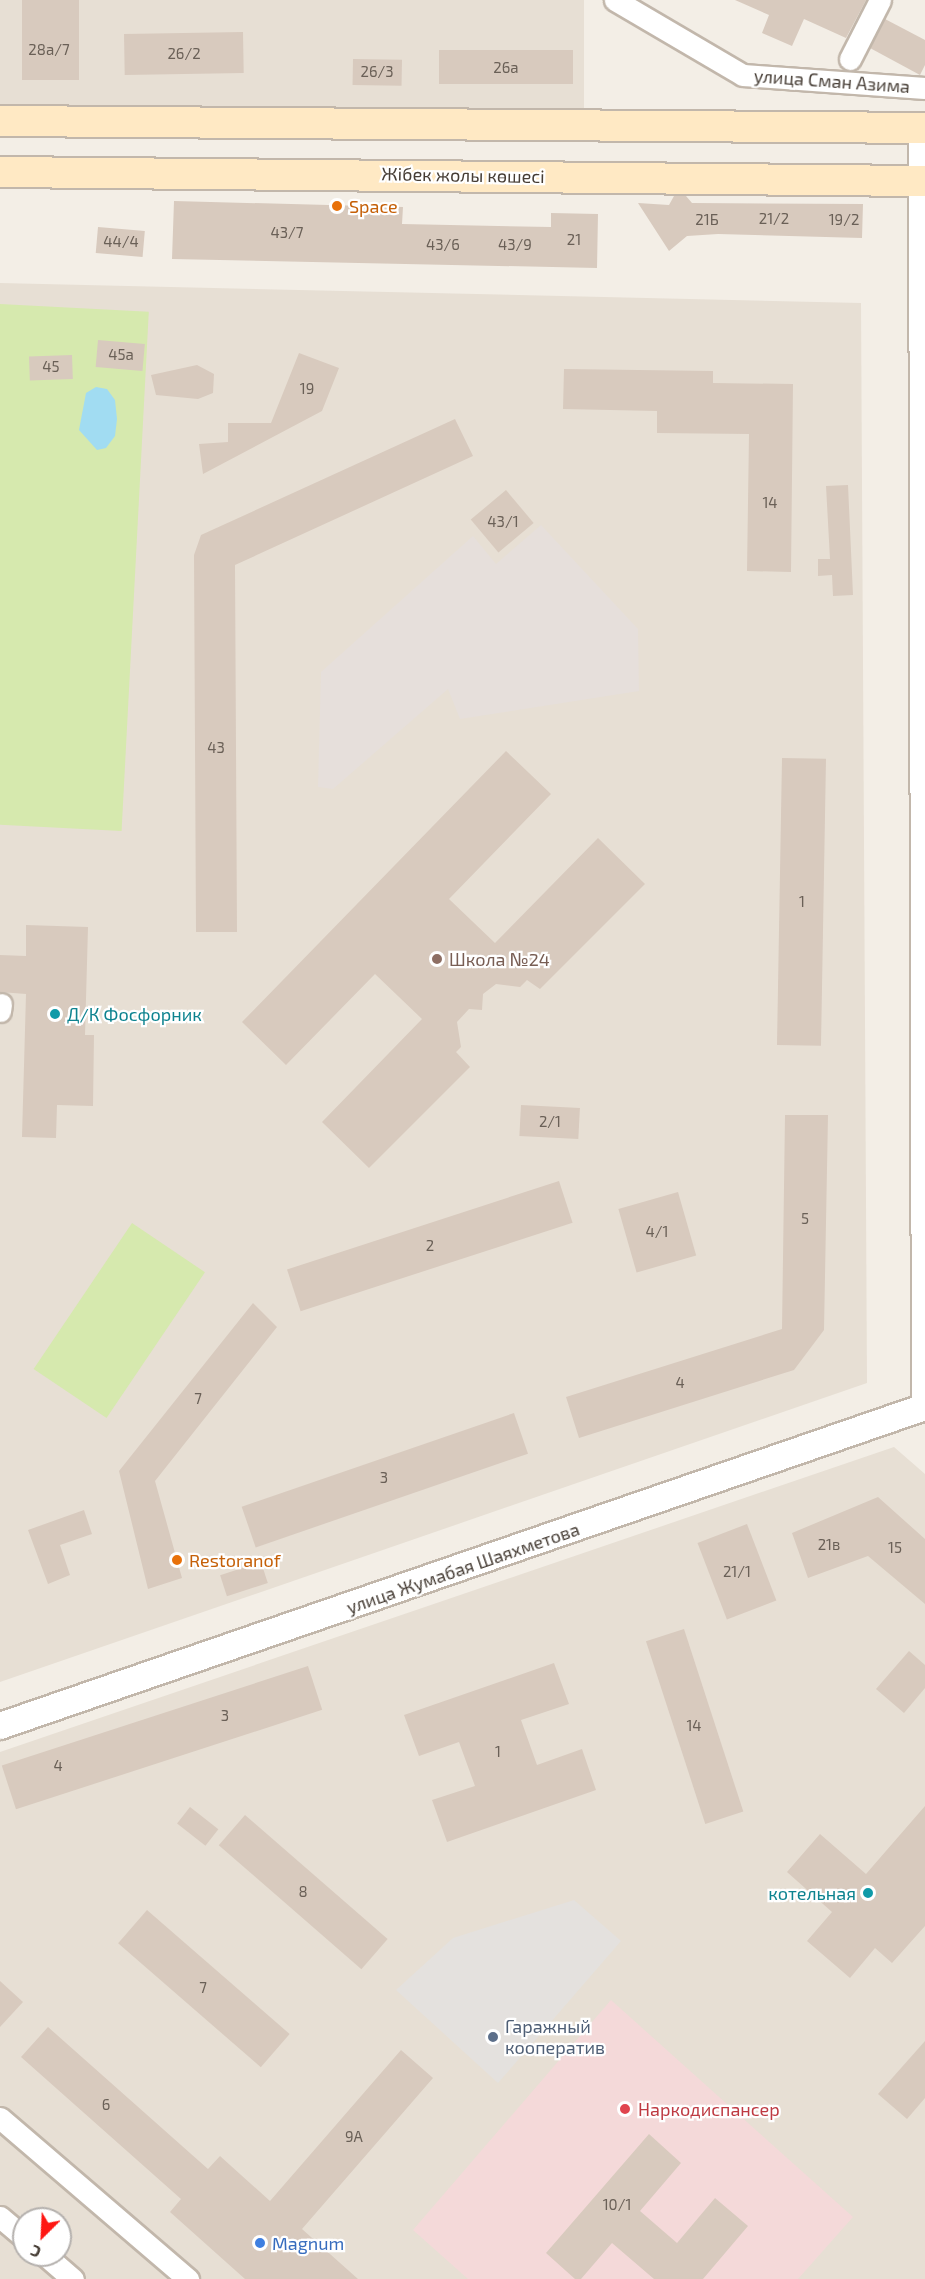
<!DOCTYPE html>
<html>
<head>
<meta charset="utf-8">
<style>
	body { margin:0 }
	#map { position:relative; width:925px; height:2279px; overflow:hidden; background:#f3eee6; font-family:"Exo 2",sans-serif }
	div>[style] { position:absolute }
	.residential>* { inset:0; background:#e7dfd4; transform-origin:0 0 }
	.industrial>* { inset:0; background:#e6dfdb }
	.medical>* { inset:0; background:#f4d9d9 }
	.green>* { inset:0; background:#d6e9ae; transform-origin:0 0 }
	.parking>* { inset:0; background:#e4e1de }
	.water>* { inset:0; background:#a1dcf2 }
	.building>* { inset:0; background:#d8cabe; transform-origin:0 0 }
	.roads { filter:drop-shadow(2px 0 #c2b7ab) drop-shadow(-2px 0 #c2b7ab) drop-shadow(0 2px #c2b7ab) drop-shadow(0 -2px #c2b7ab) }
	.minor>* { height:21px; margin:-10.5px; padding:0 10.5px; transform-origin:10.5px; border-radius:10.5px; background:#fff }
	.tertiary>* { height:26px; margin:-13px; padding:0 13px; transform-origin:13px; border-radius:13px; background:#fff }
	.secondary>* { height:30px; margin:-15px; padding:0 15px; transform-origin:15px; border-radius:15px; background:#ffe9c4 }
	.dots>* { width:16px; height:16px; translate:-50% -50%; box-sizing:border-box; border:3px solid #fff; border-radius:50% }
	span { translate:-50% -50%; white-space:nowrap; text-align:center; line-height:1.15; -webkit-text-stroke:4.5px #fff; paint-order:stroke }
	.number-label { font-size:15px; color:#6a6057 }
	.number-label span { -webkit-text-stroke-width:0 }
	.street-label { font-size:18px; color:#463d35 }
	.food-label { font-size:18px; color:#c56008 }
	.left { translate:0 -50%; text-align:left }
	.education-label { font-size:18px; color:#785e54 }
	.culture-label { font-size:18px; color:#0d838f }
	.right { translate:-100% -50%; text-align:right }
	.service-label { font-size:18px; color:#4e5e75 }
	.health-label { font-size:18px; color:#be3a42 }
	.shop-label { font-size:18px; color:#366cbe }
	.north { position:absolute; left:12px; top:2207px; width:60px; height:60px; box-sizing:border-box; background:#fff; border:2px solid #b5b1ae; border-radius:50%; rotate:204deg; font-size:16px; font-weight:700; line-height:24px; text-align:center; color:#463d35 }
	.north::after { content:''; display:block; margin:auto; width:21px; height:27px; background:#fe1612; clip-path:polygon(50% 0,100% 100%,50% 72%,0 100%) }
</style>
</head>
<body>
<div id="map">
	<div class="residential">
		<i style="left:0;top:0;width:584px;height:114px"></i>
		<i style="clip-path:polygon(0 283px,861px 303px,867px 1383px,0 1682px)"></i>
		<i style="clip-path:polygon(evenodd,894px 1447px,925px 1474px,925px 2279px,0 2279px,0 1752px,894px 1447px,24px 2219px,60px 2219px,60px 2255px,24px 2255px,24px 2219px)"></i>
	</div>
	<div class="industrial">
		<i style="clip-path:polygon(541px 525px,638px 629px,639px 691px,460px 719px,448px 689px,333px 789px,318px 787px,321px 672px,473px 536px,496px 564px)"></i>
	</div>
	<div class="medical">
		<i style="clip-path:polygon(611px 2000px,853px 2217px,798px 2279px,468px 2279px,413px 2230px)"></i>
	</div>
	<div class="green">
		<i style="left:0;top:304px;width:149px;height:520px;rotate:3deg"></i>
		<i style="left:132px;top:1223px;width:88px;height:176px;rotate:34deg"></i>
	</div>
	<div class="parking">
		<i style="clip-path:polygon(574px 1900px,621px 1941px,498px 2083px,396px 1990px,453px 1938px)"></i>
	</div>
	<div class="water">
		<i style="clip-path:polygon(96px 387px,107px 389px,115px 400px,117px 419px,115px 436px,106px 448px,97px 450px,79px 430px,86px 393px)"></i>
	</div>
	<div class="building">
		<i style="left:22px;top:0;width:57px;height:80px"></i>
		<i style="clip-path:polygon(735px 0,866px 0,846px 38px,804px 19px,792px 46px,762px 33px,769px 15px)"></i>
		<i style="clip-path:polygon(885px 19px,925px 40px,925px 65px,920px 75px,870px 48px)"></i>
		<i style="left:243px;top:32px;width:41px;height:119px;rotate:89deg"></i>
		<i style="left:573px;top:50px;width:34px;height:134px;rotate:90deg"></i>
		<i style="left:353px;top:59px;width:49px;height:26px;rotate:1deg"></i>
		<i style="clip-path:polygon(674px 196px,686px 196px,692px 203px,863px 204px,862px 238px,718px 234px,687px 236px,669px 251px,638px 203px,669px 205px)"></i>
		<i style="clip-path:polygon(174px 201px,403px 207px,402px 224px,551px 227px,551px 213px,598px 214px,597px 268px,172px 259px)"></i>
		<i style="left:98px;top:227px;width:47px;height:26px;rotate:5deg"></i>
		<i style="left:98px;top:340px;width:47px;height:27px;rotate:5deg"></i>
		<i style="clip-path:polygon(299px 353px,339px 368px,322px 411px,203px 474px,199px 444px,228px 442px,228px 423px,271px 423px)"></i>
		<i style="left:72px;top:355px;width:24px;height:43px;rotate:88deg"></i>
		<i style="clip-path:polygon(197px 365px,214px 374px,213px 393px,198px 399px,156px 395px,151px 375px)"></i>
		<i style="clip-path:polygon(564px 369px,713px 371px,713px 383px,793px 384px,791px 572px,747px 571px,749px 434px,657px 433px,657px 411px,563px 409px)"></i>
		<i style="clip-path:polygon(455px 419px,473px 456px,235px 565px,237px 932px,196px 932px,194px 555px,201px 535px)"></i>
		<i style="clip-path:polygon(848px 485px,853px 595px,833px 596px,832px 575px,818px 576px,818px 559px,830px 559px,826px 486px)"></i>
		<i style="left:506px;top:490px;width:43px;height:46px;rotate:50deg"></i>
		<i style="clip-path:polygon(506px 751px,551px 794px,449px 899px,495px 943px,598px 838px,645px 884px,540px 989px,527px 980px,520px 987px,496px 984px,483px 994px,482px 1010px,469px 1009px,457px 1022px,461px 1047px,456px 1052px,470px 1067px,369px 1168px,322px 1122px,422px 1019px,375px 974px,286px 1065px,242px 1022px)"></i>
		<i style="left:782px;top:758px;width:44px;height:287px;rotate:1deg"></i>
		<i style="clip-path:polygon(26px 925px,88px 927px,85px 1035px,94px 1035px,93px 1106px,57px 1105px,56px 1138px,22px 1137px,26px 994px,0 992px,0 955px,26px 956px)"></i>
		<i style="left:521px;top:1105px;width:59px;height:31px;rotate:3deg"></i>
		<i style="clip-path:polygon(785px 1115px,828px 1115px,824px 1330px,794px 1370px,579px 1438px,566px 1397px,782px 1329px)"></i>
		<i style="left:559px;top:1181px;width:44px;height:286px;rotate:72deg"></i>
		<i style="left:678px;top:1192px;width:66px;height:62px;rotate:74deg"></i>
		<i style="clip-path:polygon(253px 1303px,277px 1327px,155px 1481px,182px 1578px,148px 1589px,119px 1471px)"></i>
		<i style="left:514px;top:1413px;width:43px;height:288px;rotate:71deg"></i>
		<i style="clip-path:polygon(878px 1497px,925px 1539px,925px 1604px,868px 1556px,808px 1578px,792px 1533px)"></i>
		<i style="clip-path:polygon(84px 1510px,92px 1534px,60px 1545px,70px 1575px,48px 1584px,28px 1530px)"></i>
		<i style="left:747px;top:1524px;width:82px;height:53px;rotate:69deg"></i>
		<i style="left:261px;top:1562px;width:22px;height:43px;rotate:72deg"></i>
		<i style="left:684px;top:1629px;width:192px;height:40px;rotate:72deg"></i>
		<i style="clip-path:polygon(909px 1651px,925px 1665px,925px 1688px,904px 1713px,876px 1689px)"></i>
		<i style="clip-path:polygon(554px 1663px,569px 1704px,521px 1720px,537px 1765px,582px 1749px,596px 1790px,447px 1842px,432px 1800px,475px 1786px,459px 1742px,419px 1756px,404px 1715px)"></i>
		<i style="left:308px;top:1666px;width:46px;height:322px;rotate:72deg"></i>
		<i style="clip-path:polygon(925px 1806px,925px 1926px,892px 1963px,875px 1948px,850px 1978px,807px 1941px,832px 1912px,787px 1872px,820px 1834px,866px 1874px)"></i>
		<i style="left:190px;top:1807px;width:36px;height:21px;rotate:38deg"></i>
		<i style="left:245px;top:1815px;width:189px;height:40px;rotate:41deg"></i>
		<i style="left:147px;top:1910px;width:189px;height:44px;rotate:41deg"></i>
		<i style="clip-path:polygon(0 1981px,23px 2002px,0 2027px)"></i>
		<i style="clip-path:polygon(48px 2027px,208px 2169px,220px 2156px,270px 2201px,401px 2050px,433px 2078px,302px 2229px,358px 2279px,245px 2279px,170px 2212px,181px 2199px,21px 2057px)"></i>
		<i style="clip-path:polygon(925px 2041px,925px 2098px,907px 2119px,878px 2094px)"></i>
		<i style="clip-path:polygon(649px 2134px,681px 2163px,640px 2211px,677px 2243px,715px 2198px,748px 2226px,703px 2279px,654px 2279px,612px 2243px,581px 2279px,575px 2279px,546px 2253px)"></i>
	</div>
	<div class="roads">
		<div class="minor">
			<i style="left:615px;top:0;width:148px;rotate:30.4deg"></i>
			<i style="left:743px;top:75px;width:182px;rotate:4.1deg"></i>
			<i style="left:850px;top:59px;width:66px;rotate:-63deg"></i>
			<i style="left:0;top:1011px;width:7px;rotate:-82deg"></i>
			<i style="left:0;top:2118px;width:248px;rotate:40.6deg"></i>
			<i style="left:0;top:2217px;width:31px;rotate:40deg"></i>
			<i style="left:45px;top:2255px;width:37px;rotate:41deg"></i>
		</div>
		<div class="tertiary">
			<i style="left:922px;top:128px;width:1279px;rotate:89.87deg"></i>
			<i style="left:0;top:1726px;width:978px;rotate:-19.03deg"></i>
		</div>
		<div class="secondary">
			<i style="left:0;top:121px;width:925px;rotate:0.43deg"></i>
			<i style="left:0;top:172px;width:925px;rotate:0.56deg"></i>
		</div>
	</div>
	<div class="dots">
		<i style="left:337px;top:206px;background:#e8710a"></i>
		<i style="left:437px;top:959px;background:#8d6e63"></i>
		<i style="left:55px;top:1014px;background:#0f9aa8"></i>
		<i style="left:177px;top:1560px;background:#e8710a"></i>
		<i style="left:868px;top:1893px;background:#0f9aa8"></i>
		<i style="left:493px;top:2037px;background:#5c6f8a"></i>
		<i style="left:625px;top:2109px;background:#e0444e"></i>
		<i style="left:260px;top:2243px;background:#3f7fe0"></i>
	</div>
	<div class="number-label">
		<span style="left:49px;top:50px">28а/7</span>
		<span style="left:184px;top:54px">26/2</span>
		<span style="left:506px;top:68px">26а</span>
		<span style="left:377px;top:72px">26/3</span>
		<span style="left:774px;top:219px">21/2</span>
		<span style="left:707px;top:220px">21Б</span>
		<span style="left:844px;top:220px">19/2</span>
		<span style="left:287px;top:233px">43/7</span>
		<span style="left:574px;top:240px">21</span>
		<span style="left:121px;top:242px">44/4</span>
		<span style="left:443px;top:245px">43/6</span>
		<span style="left:515px;top:245px">43/9</span>
		<span style="left:121px;top:355px">45а</span>
		<span style="left:51px;top:367px">45</span>
		<span style="left:307px;top:389px">19</span>
		<span style="left:770px;top:503px">14</span>
		<span style="left:503px;top:522px">43/1</span>
		<span style="left:216px;top:748px">43</span>
		<span style="left:802px;top:902px">1</span>
		<span style="left:550px;top:1122px">2/1</span>
		<span style="left:805px;top:1219px">5</span>
		<span style="left:657px;top:1232px">4/1</span>
		<span style="left:430px;top:1246px">2</span>
		<span style="left:680px;top:1383px">4</span>
		<span style="left:198px;top:1399px">7</span>
		<span style="left:384px;top:1478px">3</span>
		<span style="left:829px;top:1545px">21в</span>
		<span style="left:895px;top:1548px">15</span>
		<span style="left:737px;top:1572px">21/1</span>
		<span style="left:225px;top:1716px">3</span>
		<span style="left:694px;top:1726px">14</span>
		<span style="left:498px;top:1752px">1</span>
		<span style="left:58px;top:1766px">4</span>
		<span style="left:303px;top:1892px">8</span>
		<span style="left:203px;top:1988px">7</span>
		<span style="left:106px;top:2105px">6</span>
		<span style="left:354px;top:2137px">9А</span>
		<span style="left:617px;top:2205px">10/1</span>
	</div>
	<div class="street-label">
		<span style="left:832px;top:81px;rotate:4deg">улица Сман Азима</span>
		<span style="left:463px;top:175px;rotate:1deg">Жібек жолы көшесі</span>
		<span style="left:463px;top:1568px;rotate:-19deg">улица Жумабая Шаяхметова</span>
	</div>
	<div class="food-label">
		<span class="left" style="left:349px;top:206px">Space</span>
		<span class="left" style="left:189px;top:1560px">Restoranof</span>
	</div>
	<div class="education-label">
		<span class="left" style="left:449px;top:959px">Школа №24</span>
	</div>
	<div class="culture-label">
		<span class="left" style="left:67px;top:1014px">Д/К Фосфорник</span>
		<span class="right" style="left:856px;top:1893px">котельная</span>
	</div>
	<div class="service-label">
		<span class="left" style="left:505px;top:2037px">Гаражный<br>кооператив</span>
	</div>
	<div class="health-label">
		<span class="left" style="left:638px;top:2109px">Наркодиспансер</span>
	</div>
	<div class="shop-label">
		<span class="left" style="left:272px;top:2243px">Magnum</span>
	</div>
	<div class="north">С</div>
</div>
</body>
</html>
